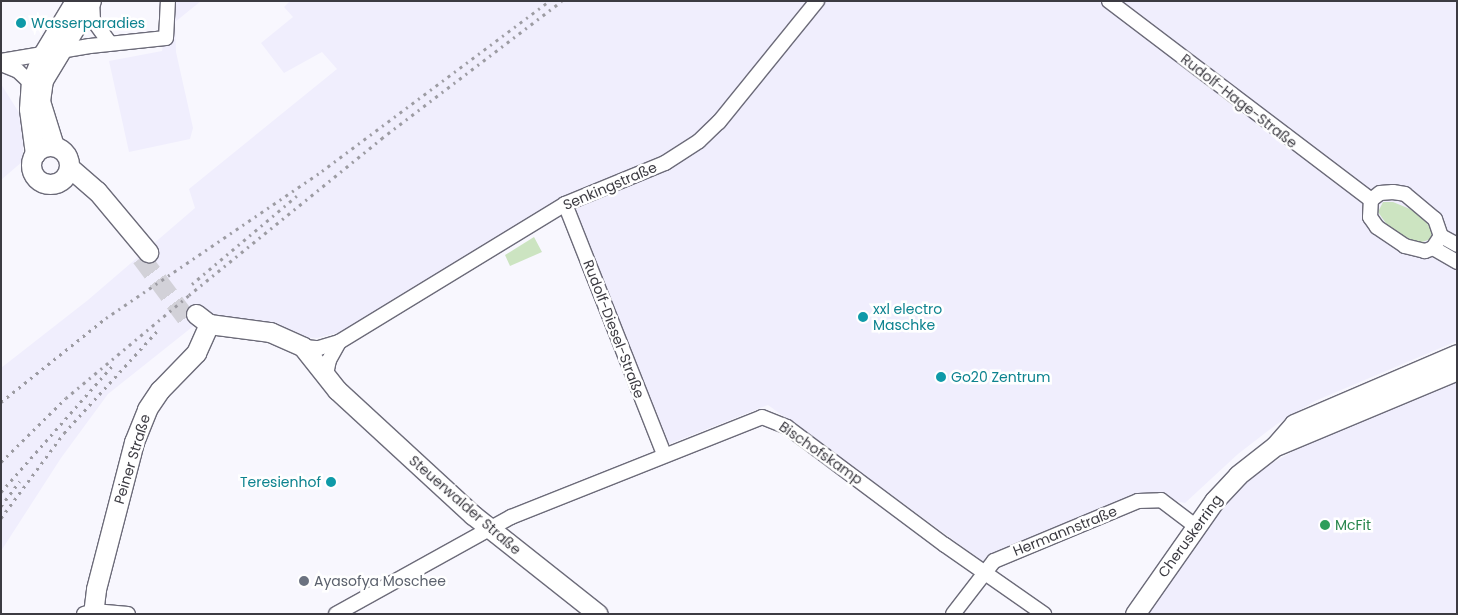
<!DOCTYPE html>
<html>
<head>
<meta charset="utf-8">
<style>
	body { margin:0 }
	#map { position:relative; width:1458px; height:615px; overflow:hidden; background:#f8f7fe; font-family:Poppins,sans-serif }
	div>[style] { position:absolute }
	.built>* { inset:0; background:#f0eefd }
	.green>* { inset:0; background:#cce4c1 }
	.secondary-tunnel>* { height:19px; margin-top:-9.5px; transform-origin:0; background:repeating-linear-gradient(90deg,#d2d1d8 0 19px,transparent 0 28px) }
	.roads { filter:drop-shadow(1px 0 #6c6b79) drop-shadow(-1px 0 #6c6b79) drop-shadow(0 1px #6c6b79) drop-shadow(0 -1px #6c6b79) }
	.street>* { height:14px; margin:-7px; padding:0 7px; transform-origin:7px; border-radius:7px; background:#fff }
	.secondary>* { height:19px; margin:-9.5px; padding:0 9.5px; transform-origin:9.5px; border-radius:9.5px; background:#fff }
	.secondary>.ring { margin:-9.5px; padding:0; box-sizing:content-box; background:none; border:19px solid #fff; border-radius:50% }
	.rail>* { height:3px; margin-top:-1.5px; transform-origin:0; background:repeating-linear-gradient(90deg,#9c9ba2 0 2.5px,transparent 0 7.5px) }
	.dots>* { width:14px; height:14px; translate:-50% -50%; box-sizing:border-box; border:2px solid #fff; border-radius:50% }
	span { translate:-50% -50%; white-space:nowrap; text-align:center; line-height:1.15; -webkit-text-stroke:5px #fff; paint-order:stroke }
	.culture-label { font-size:14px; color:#0d838f }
	.left { translate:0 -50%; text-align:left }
	.right { translate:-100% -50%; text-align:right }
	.street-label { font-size:14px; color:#3c3b42 }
	.leisure-label { font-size:14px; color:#27864d }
	.worship-label { font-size:14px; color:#5b616d }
	.frame { position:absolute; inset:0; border:2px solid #3c3b42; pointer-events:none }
</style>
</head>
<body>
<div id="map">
	<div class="built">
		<i style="clip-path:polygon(169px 1px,201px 1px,175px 22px,176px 52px,193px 128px,190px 139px,129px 152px,109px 61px,162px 51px)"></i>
		<i style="clip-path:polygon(290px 1px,1457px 1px,1457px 341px,1315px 401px,1277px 424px,1238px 454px,1185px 503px,1156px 497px,985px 563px,768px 405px,669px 444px,565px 205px,341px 332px,317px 338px,293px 337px,201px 320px,108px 394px,61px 458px,1px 551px,1px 368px,88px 300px,195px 208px,189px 189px,337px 69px,322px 52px,284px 73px,261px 43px,293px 17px,284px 7px)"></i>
		<i style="clip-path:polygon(1px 84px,23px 119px,23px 161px,1px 180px)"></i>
		<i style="clip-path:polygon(1457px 381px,1457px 614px,1137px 614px,1239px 482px,1327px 432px)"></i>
	</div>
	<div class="green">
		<i style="clip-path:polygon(1383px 202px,1393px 202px,1410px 209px,1425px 220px,1432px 231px,1431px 239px,1419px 243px,1392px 232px,1378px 212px)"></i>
		<i style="clip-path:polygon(534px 237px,542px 252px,510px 266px,505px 255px)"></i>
	</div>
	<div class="secondary-tunnel">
		<i style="left:141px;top:257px;width:79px;rotate:53.3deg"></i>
	</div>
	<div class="roads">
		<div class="street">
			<i style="left:92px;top:1px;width:19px;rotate:87deg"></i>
			<i style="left:93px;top:20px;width:29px;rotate:54deg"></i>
			<i style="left:1109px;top:1px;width:329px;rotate:37.2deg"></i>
			<i style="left:1px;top:61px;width:90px;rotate:-9.6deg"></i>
			<i style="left:90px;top:46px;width:76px;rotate:-6deg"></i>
			<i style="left:166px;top:38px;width:37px;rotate:-87deg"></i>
			<i style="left:1px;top:64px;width:18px;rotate:22deg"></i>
			<i style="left:18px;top:71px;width:18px;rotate:43deg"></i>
			<i style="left:1393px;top:192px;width:12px;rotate:9deg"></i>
			<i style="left:1405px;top:194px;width:39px;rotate:40deg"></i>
			<i style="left:1435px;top:219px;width:18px;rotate:71deg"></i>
			<i style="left:1441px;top:236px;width:14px;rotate:124deg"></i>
			<i style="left:1433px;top:248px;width:9px;rotate:159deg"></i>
			<i style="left:1425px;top:251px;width:21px;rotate:-166deg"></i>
			<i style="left:1405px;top:246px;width:34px;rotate:-146deg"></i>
			<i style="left:1377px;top:227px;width:12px;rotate:-125deg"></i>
			<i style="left:1370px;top:217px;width:17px;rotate:-87deg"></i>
			<i style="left:1371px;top:200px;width:11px;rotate:-38deg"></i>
			<i style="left:1380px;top:193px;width:13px;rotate:-4deg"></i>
			<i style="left:565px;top:204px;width:269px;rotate:68.4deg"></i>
			<i style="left:1441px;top:236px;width:18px;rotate:29deg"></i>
			<i style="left:1433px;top:248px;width:28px;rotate:30deg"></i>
			<i style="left:339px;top:342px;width:265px;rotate:-31.4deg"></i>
			<i style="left:565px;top:204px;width:108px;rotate:-22.3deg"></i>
			<i style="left:665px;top:163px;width:40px;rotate:-32.9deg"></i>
			<i style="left:699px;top:141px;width:28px;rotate:-44deg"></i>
			<i style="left:719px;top:122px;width:156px;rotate:-51deg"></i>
			<i style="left:303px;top:347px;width:16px;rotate:4deg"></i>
			<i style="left:319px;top:348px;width:21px;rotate:-17deg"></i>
			<i style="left:339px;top:342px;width:21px;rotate:119deg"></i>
			<i style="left:329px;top:360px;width:14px;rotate:102deg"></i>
			<i style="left:84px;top:614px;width:10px;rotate:-17deg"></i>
			<i style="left:94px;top:611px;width:34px;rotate:5deg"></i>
			<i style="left:336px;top:614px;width:200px;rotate:-29deg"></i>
			<i style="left:511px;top:517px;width:270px;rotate:-21.7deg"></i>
			<i style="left:762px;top:417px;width:27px;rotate:22deg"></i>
			<i style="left:787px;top:427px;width:197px;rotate:36.8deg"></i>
			<i style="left:945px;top:545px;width:121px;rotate:34.9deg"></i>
			<i style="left:953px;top:614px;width:67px;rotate:-52.3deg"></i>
			<i style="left:994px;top:561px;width:156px;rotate:-22.6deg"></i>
			<i style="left:1138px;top:501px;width:23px;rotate:-2deg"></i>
			<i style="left:1161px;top:500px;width:41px;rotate:37.1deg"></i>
		</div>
		<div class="secondary">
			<i style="left:54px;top:146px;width:47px;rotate:-107.3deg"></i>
			<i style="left:40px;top:101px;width:21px;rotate:-82deg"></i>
			<i style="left:43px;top:80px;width:92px;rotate:-58.7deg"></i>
			<i class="ring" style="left:31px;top:146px;width:19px;height:19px"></i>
			<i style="left:35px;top:154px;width:45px;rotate:-97.6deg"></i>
			<i style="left:29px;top:109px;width:26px;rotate:-86deg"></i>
			<i style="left:31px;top:83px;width:31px;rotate:-68deg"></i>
			<i style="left:43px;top:54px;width:62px;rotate:-58.9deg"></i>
			<i style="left:69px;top:167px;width:37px;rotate:41deg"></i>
			<i style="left:97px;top:191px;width:80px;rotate:50.1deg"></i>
			<i style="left:196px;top:314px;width:16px;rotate:38deg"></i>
			<i style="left:209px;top:324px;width:62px;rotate:7.5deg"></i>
			<i style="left:270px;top:332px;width:36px;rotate:24deg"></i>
			<i style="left:303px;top:347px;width:55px;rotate:51.7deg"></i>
			<i style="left:337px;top:390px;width:185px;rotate:42.6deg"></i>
			<i style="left:473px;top:515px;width:159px;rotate:38.4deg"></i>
			<i style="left:1278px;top:445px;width:194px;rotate:-22.7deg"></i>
			<i style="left:93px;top:614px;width:25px;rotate:-83deg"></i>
			<i style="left:96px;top:589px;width:152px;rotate:-75.5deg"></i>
			<i style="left:134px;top:442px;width:35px;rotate:-68deg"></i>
			<i style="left:147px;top:409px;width:23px;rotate:-56deg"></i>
			<i style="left:160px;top:390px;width:52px;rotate:-45.8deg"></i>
			<i style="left:196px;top:353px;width:32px;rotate:-66deg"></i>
			<i style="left:1135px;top:614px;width:138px;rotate:-55deg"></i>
			<i style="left:1214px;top:501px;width:35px;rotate:-47deg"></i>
			<i style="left:1238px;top:475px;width:47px;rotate:-38.1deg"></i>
			<i style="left:1275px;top:446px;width:29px;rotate:-49deg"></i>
			<i style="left:1294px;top:424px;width:177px;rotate:-23.2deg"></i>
		</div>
	</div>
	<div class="rail">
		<i style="left:192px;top:284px;width:140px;rotate:-40.1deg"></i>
		<i style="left:1px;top:402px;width:134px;rotate:-38.7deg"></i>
		<i style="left:106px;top:318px;width:261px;rotate:-34.2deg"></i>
		<i style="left:322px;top:171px;width:284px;rotate:-36.8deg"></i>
		<i style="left:1px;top:462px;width:91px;rotate:-44.6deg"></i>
		<i style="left:66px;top:398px;width:160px;rotate:-39.9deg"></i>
		<i style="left:189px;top:295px;width:249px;rotate:-39.1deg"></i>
		<i style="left:382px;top:138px;width:226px;rotate:-37.3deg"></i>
		<i style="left:1px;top:492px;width:168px;rotate:-48.6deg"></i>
		<i style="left:1px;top:506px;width:31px;rotate:-53deg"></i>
		<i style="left:1px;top:518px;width:106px;rotate:-53.5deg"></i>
		<i style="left:64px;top:433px;width:141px;rotate:-47.6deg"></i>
	</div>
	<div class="dots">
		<i style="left:21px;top:23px;background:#0f9aa8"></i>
		<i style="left:863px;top:317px;background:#0f9aa8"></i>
		<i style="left:941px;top:377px;background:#0f9aa8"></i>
		<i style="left:331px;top:482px;background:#0f9aa8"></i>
		<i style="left:1325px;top:525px;background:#2e9e5b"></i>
		<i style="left:304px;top:581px;background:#6b7280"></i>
	</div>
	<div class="culture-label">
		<span class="left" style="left:31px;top:23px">Wasserparadies</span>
		<span class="left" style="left:873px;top:317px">xxl electro<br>Maschke</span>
		<span class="left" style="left:951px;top:377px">Go20 Zentrum</span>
		<span class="right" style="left:321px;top:482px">Teresienhof</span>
	</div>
	<div class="street-label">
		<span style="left:1239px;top:101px;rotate:38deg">Rudolf-Hage-Straße</span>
		<span style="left:610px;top:186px;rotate:-23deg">Senkingstraße</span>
		<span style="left:614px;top:329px;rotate:69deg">Rudolf-Diesel-Straße</span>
		<span style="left:821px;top:453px;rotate:35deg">Bischofskamp</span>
		<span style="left:132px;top:459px;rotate:-73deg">Peiner Straße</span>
		<span style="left:465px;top:505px;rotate:41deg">Steuerwalder Straße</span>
		<span style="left:1065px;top:531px;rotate:-22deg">Hermannstraße</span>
		<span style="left:1190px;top:536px;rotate:-54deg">Cheruskerring</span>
	</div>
	<div class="leisure-label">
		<span class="left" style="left:1335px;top:525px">McFit</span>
	</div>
	<div class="worship-label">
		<span class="left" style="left:314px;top:581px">Ayasofya Moschee</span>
	</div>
	<div class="frame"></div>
</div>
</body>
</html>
